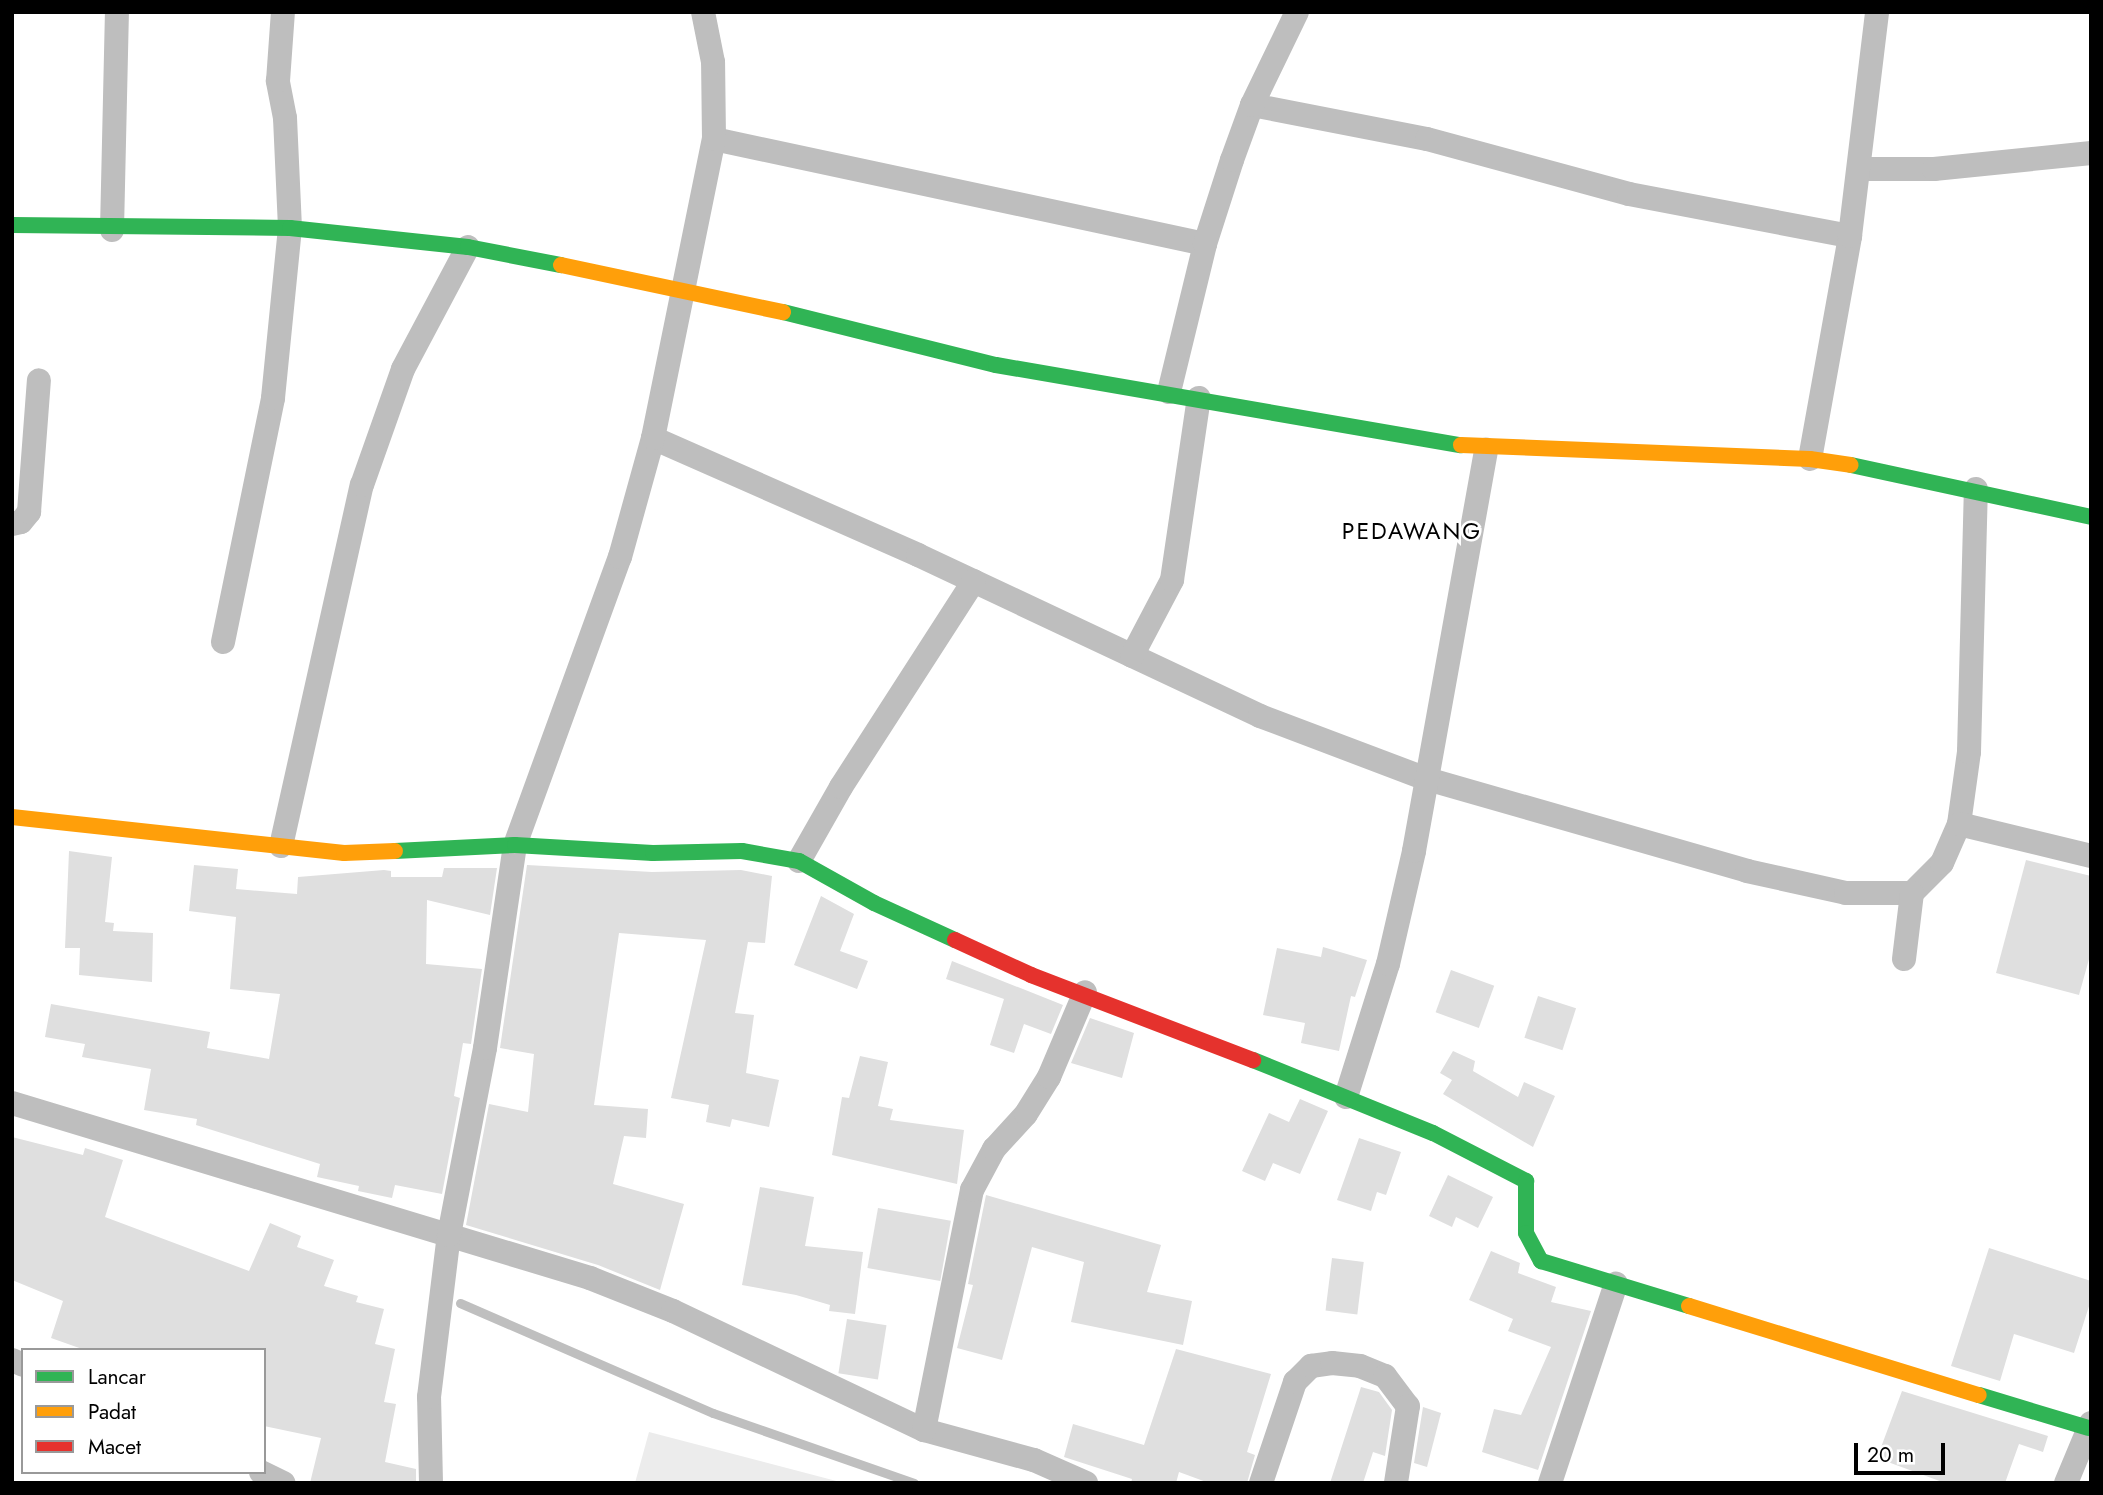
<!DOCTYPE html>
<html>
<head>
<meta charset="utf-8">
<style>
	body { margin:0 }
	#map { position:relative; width:2103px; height:1495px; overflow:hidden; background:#fff; font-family:Jost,sans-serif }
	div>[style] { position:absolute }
	.green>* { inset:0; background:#ececec }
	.stream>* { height:9px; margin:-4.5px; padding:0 4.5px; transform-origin:4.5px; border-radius:4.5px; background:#bfbfbf }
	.building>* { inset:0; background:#dfdfdf; transform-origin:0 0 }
	.street>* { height:24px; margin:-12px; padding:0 12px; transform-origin:12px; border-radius:12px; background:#bebebe }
	.fast>* { height:16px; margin:-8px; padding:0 8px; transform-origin:8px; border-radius:8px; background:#30b455 }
	.slow>* { height:16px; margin:-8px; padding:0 8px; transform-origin:8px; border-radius:8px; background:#ff9f0a }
	.jam>* { height:16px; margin:-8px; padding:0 8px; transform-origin:8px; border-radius:8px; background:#e5322d }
	span { translate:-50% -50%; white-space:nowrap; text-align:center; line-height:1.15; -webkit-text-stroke:5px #fff; paint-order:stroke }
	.quarter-label { font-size:23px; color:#000; letter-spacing:2px }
	.frame { position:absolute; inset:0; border:14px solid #000; pointer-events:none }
	.legend { position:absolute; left:21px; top:1348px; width:245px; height:126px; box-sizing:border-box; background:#fff; border:2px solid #999; margin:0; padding:9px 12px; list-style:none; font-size:21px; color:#000 }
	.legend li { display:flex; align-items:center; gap:14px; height:35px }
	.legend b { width:35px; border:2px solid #999 }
	.scale { position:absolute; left:1854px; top:1443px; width:91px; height:32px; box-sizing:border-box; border:4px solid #000; border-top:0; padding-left:9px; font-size:21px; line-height:24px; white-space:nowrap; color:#000; -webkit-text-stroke:5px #fff; paint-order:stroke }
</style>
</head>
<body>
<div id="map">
	<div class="green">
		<i style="clip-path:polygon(649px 1432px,844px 1483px,635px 1483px)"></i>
	</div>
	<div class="stream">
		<i style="left:460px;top:1303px;width:276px;rotate:23.5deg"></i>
		<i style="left:713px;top:1413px;width:213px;rotate:19.2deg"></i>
	</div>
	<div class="building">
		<i style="clip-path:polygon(69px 851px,112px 857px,105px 922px,114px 923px,113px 931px,153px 933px,152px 982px,79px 975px,80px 948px,65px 948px)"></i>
		<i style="clip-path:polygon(2026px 860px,2091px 876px,2091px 952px,2079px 995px,1996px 973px)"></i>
		<i style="clip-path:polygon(194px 865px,238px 869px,236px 889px,297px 894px,298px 877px,384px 870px,391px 871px,391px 877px,442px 877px,444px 868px,497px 868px,490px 915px,427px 900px,426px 964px,482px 969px,471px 1044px,463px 1043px,454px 1096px,460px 1098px,442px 1194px,395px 1185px,392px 1198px,358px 1191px,359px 1186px,317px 1177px,320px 1164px,196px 1125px,197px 1119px,144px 1110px,151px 1069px,82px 1057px,85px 1044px,45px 1037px,51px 1004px,210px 1032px,207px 1048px,269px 1059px,280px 994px,230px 989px,236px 917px,189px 911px)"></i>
		<i style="clip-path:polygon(527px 865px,652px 872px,741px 870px,772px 876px,765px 943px,748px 942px,735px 1013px,754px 1015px,746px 1073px,779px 1080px,769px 1127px,732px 1119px,730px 1127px,706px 1122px,709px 1105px,671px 1098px,706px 940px,619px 933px,594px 1105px,648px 1109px,646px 1138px,624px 1136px,613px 1184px,684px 1204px,660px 1290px,598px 1265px,466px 1225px,489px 1104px,528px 1112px,534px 1054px,500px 1048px)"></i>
		<i style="clip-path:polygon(821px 896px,854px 914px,840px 951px,868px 961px,857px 989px,794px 965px)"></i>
		<i style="clip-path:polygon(1323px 947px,1367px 960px,1355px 997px,1351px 996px,1339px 1051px,1301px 1043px,1305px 1023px,1263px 1015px,1277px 948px,1321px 957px)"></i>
		<i style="clip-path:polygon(952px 961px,1063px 1005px,1051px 1034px,1024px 1024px,1014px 1053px,990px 1045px,1004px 999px,946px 979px)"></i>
		<i style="left:1451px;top:970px;width:46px;height:45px;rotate:20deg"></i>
		<i style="left:1538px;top:996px;width:40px;height:44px;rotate:18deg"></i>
		<i style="clip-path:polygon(1090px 1018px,1134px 1033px,1122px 1078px,1071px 1063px)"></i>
		<i style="clip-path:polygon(1453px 1051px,1475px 1061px,1473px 1071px,1518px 1097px,1524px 1082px,1555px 1096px,1533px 1147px,1443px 1094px,1452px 1080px,1440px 1073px)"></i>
		<i style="clip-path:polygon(860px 1056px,888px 1062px,878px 1106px,893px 1109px,890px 1120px,964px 1130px,957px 1184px,832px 1155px,842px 1097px,849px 1098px)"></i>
		<i style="clip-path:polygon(1300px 1099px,1328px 1111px,1300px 1174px,1273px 1163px,1265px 1181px,1242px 1171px,1269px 1113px,1289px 1122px)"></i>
		<i style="clip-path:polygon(12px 1137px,83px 1155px,85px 1148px,123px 1160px,105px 1217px,249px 1271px,270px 1223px,301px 1236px,297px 1247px,334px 1260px,324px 1286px,358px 1296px,356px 1302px,384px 1309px,375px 1344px,395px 1349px,384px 1402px,396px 1404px,385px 1462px,416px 1469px,416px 1483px,310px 1483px,321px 1438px,264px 1426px,264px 1350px,85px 1350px,51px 1338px,63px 1301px,12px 1280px)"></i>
		<i style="clip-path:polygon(1359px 1138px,1401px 1152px,1386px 1195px,1377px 1192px,1371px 1211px,1337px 1200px)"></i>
		<i style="clip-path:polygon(1448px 1175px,1493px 1197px,1478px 1228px,1456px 1217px,1452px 1227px,1429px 1216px)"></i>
		<i style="clip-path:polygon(760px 1187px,814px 1197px,805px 1246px,863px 1252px,855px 1314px,829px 1311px,830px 1305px,796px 1295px,742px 1285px)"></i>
		<i style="clip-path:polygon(986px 1195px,1161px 1245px,1147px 1292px,1192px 1301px,1183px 1345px,1071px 1322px,1084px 1262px,1032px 1247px,1002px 1360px,957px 1348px,973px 1285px,968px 1284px)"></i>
		<i style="left:878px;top:1208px;width:74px;height:61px;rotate:10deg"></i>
		<i style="clip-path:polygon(1989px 1248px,2091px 1281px,2091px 1300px,2074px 1353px,2014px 1334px,2000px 1381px,1951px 1366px)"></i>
		<i style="clip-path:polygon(1491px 1251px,1520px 1263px,1518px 1273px,1556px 1287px,1551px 1302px,1591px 1311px,1538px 1470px,1482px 1452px,1494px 1409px,1521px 1415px,1551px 1347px,1508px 1331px,1513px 1319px,1469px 1300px)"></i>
		<i style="left:1332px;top:1258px;width:32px;height:53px;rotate:7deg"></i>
		<i style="left:847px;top:1319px;width:40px;height:55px;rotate:9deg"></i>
		<i style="clip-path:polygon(1176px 1349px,1271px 1374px,1247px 1452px,1255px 1455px,1247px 1483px,1209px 1483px,1179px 1472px,1176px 1483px,1131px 1483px,1132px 1479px,1064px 1457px,1073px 1424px,1144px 1445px)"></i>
		<i style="clip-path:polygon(1361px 1387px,1379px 1392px,1392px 1410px,1385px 1456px,1373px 1452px,1363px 1483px,1330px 1483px)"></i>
		<i style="clip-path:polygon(1902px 1391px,2048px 1436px,2043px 1452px,2019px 1444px,2005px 1483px,1945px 1483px,1877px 1458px)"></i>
		<i style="clip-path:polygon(1423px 1407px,1441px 1413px,1427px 1467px,1414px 1463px)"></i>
	</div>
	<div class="street">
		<i style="left:1252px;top:105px;width:178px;rotate:11deg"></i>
		<i style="left:1427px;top:139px;width:209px;rotate:15.2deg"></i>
		<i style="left:1629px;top:194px;width:225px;rotate:10.8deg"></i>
		<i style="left:714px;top:139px;width:502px;rotate:12.07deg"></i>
		<i style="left:1859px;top:169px;width:75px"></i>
		<i style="left:1934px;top:169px;width:158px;rotate:-5.8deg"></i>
		<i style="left:112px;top:230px;width:218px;rotate:-88.7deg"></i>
		<i style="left:1169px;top:392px;width:152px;rotate:-76.3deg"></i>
		<i style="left:1205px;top:244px;width:88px;rotate:-72.2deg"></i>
		<i style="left:1232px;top:160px;width:59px;rotate:-70deg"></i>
		<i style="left:1252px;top:105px;width:103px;rotate:-64.2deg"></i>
		<i style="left:653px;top:438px;width:290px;rotate:23.8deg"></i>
		<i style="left:918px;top:555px;width:378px;rotate:25.2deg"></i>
		<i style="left:1260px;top:716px;width:178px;rotate:20.7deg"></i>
		<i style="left:1427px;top:779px;width:333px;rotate:16deg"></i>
		<i style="left:1747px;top:871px;width:101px;rotate:12.5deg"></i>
		<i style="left:1846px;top:893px;width:66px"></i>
		<i style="left:1912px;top:893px;width:42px;rotate:-45deg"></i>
		<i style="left:1942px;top:863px;width:43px;rotate:-66.4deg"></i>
		<i style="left:1959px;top:824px;width:73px;rotate:-82.1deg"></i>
		<i style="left:1969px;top:752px;width:263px;rotate:-88.5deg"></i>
		<i style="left:1810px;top:459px;width:227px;rotate:-79.8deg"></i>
		<i style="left:1850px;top:236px;width:226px;rotate:-83.1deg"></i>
		<i style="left:12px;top:524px;width:9px;rotate:-13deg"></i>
		<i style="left:21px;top:522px;width:13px;rotate:-51deg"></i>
		<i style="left:29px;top:512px;width:132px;rotate:-85.7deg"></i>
		<i style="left:223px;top:642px;width:249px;rotate:-78.4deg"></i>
		<i style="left:273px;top:398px;width:171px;rotate:-84.3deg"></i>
		<i style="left:290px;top:228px;width:110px;rotate:-92.6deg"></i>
		<i style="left:285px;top:118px;width:38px;rotate:-101deg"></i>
		<i style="left:278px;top:81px;width:69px;rotate:-85.9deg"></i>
		<i style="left:1132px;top:656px;width:86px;rotate:-62.2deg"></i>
		<i style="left:1172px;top:580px;width:184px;rotate:-81.6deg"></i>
		<i style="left:1959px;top:824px;width:136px;rotate:13.6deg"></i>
		<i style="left:281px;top:846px;width:370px;rotate:-77.4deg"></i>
		<i style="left:362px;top:485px;width:123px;rotate:-70.5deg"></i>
		<i style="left:403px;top:369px;width:138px;rotate:-62deg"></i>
		<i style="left:799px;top:861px;width:85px;rotate:-60.4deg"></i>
		<i style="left:841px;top:787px;width:245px;rotate:-57.2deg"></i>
		<i style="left:1904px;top:959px;width:66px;rotate:-83.1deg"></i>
		<i style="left:1346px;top:1097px;width:139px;rotate:-72.5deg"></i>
		<i style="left:1388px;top:964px;width:116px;rotate:-77deg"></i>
		<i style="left:1414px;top:851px;width:408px;rotate:-79.8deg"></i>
		<i style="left:12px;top:1103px;width:604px;rotate:16.84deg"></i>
		<i style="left:590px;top:1278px;width:89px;rotate:21.7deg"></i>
		<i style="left:673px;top:1311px;width:278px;rotate:25.4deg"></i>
		<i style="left:924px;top:1430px;width:114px;rotate:15.3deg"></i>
		<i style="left:1034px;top:1460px;width:57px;rotate:23.9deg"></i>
		<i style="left:12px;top:1360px;width:12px;rotate:24deg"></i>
		<i style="left:924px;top:1430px;width:245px;rotate:-78.7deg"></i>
		<i style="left:972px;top:1190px;width:47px;rotate:-61.8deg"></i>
		<i style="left:994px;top:1149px;width:47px;rotate:-47.6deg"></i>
		<i style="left:1026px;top:1114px;width:44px;rotate:-58.1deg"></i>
		<i style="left:1049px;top:1077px;width:92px;rotate:-67deg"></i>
		<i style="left:261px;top:1472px;width:25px;rotate:26deg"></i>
		<i style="left:431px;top:1483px;width:86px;rotate:-91.3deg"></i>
		<i style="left:429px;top:1397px;width:163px;rotate:-83deg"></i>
		<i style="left:449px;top:1235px;width:190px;rotate:-79.1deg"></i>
		<i style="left:485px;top:1048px;width:205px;rotate:-81.6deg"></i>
		<i style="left:515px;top:845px;width:307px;rotate:-70deg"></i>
		<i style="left:620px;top:557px;width:123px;rotate:-74.5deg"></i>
		<i style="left:653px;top:438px;width:305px;rotate:-78.5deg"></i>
		<i style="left:714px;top:139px;width:77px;rotate:-90.7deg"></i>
		<i style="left:713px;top:62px;width:51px;rotate:-101.3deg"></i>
		<i style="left:1261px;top:1483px;width:107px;rotate:-71.4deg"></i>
		<i style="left:1295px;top:1382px;width:23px;rotate:-45deg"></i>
		<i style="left:1311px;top:1366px;width:21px;rotate:-8deg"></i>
		<i style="left:1332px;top:1363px;width:28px;rotate:6deg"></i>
		<i style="left:1360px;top:1366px;width:27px;rotate:22deg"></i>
		<i style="left:1385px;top:1376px;width:38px;rotate:53deg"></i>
		<i style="left:1408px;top:1406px;width:78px;rotate:98.9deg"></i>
		<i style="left:1550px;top:1483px;width:210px;rotate:-71.7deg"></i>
		<i style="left:2066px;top:1483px;width:65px;rotate:-67.4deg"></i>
	</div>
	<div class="fast">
		<i style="left:12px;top:225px;width:278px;rotate:0.6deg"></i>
		<i style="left:290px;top:228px;width:179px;rotate:6.1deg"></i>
		<i style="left:468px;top:247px;width:95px;rotate:11deg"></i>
		<i style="left:783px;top:312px;width:219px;rotate:14deg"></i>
		<i style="left:996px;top:365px;width:472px;rotate:9.8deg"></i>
		<i style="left:1851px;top:465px;width:246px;rotate:12.2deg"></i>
		<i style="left:395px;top:851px;width:120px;rotate:-2.9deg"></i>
		<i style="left:515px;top:845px;width:138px;rotate:3.3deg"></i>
		<i style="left:653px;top:853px;width:89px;rotate:-1.3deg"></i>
		<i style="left:742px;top:851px;width:58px;rotate:10deg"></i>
		<i style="left:799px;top:861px;width:86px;rotate:29.2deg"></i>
		<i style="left:874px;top:903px;width:89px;rotate:24.6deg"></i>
		<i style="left:1253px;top:1060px;width:194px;rotate:22.1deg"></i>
		<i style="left:1433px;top:1133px;width:105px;rotate:27.3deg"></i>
		<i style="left:1526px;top:1181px;width:52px;rotate:90deg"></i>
		<i style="left:1526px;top:1233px;width:32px;rotate:62deg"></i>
		<i style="left:1541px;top:1261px;width:155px;rotate:16.9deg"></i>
		<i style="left:1979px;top:1395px;width:114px;rotate:16.8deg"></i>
	</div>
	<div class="slow">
		<i style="left:561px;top:265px;width:227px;rotate:12deg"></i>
		<i style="left:1461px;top:445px;width:349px;rotate:2.3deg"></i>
		<i style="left:1810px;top:459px;width:41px;rotate:8.3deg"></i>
		<i style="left:12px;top:817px;width:334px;rotate:6.2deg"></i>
		<i style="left:344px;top:853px;width:51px;rotate:-2.2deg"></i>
		<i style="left:1689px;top:1306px;width:303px;rotate:17.1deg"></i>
	</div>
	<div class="jam">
		<i style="left:955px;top:940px;width:84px;rotate:24.7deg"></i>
		<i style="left:1031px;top:975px;width:238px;rotate:21deg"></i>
	</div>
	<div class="quarter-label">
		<span style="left:1412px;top:531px">PEDAWANG</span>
	</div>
	<div class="frame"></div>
	<ul class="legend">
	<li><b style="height:9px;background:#30b455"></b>Lancar</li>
	<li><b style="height:9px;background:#ff9f0a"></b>Padat</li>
	<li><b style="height:9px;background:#e5322d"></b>Macet</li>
	</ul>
	<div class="scale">20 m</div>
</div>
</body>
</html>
